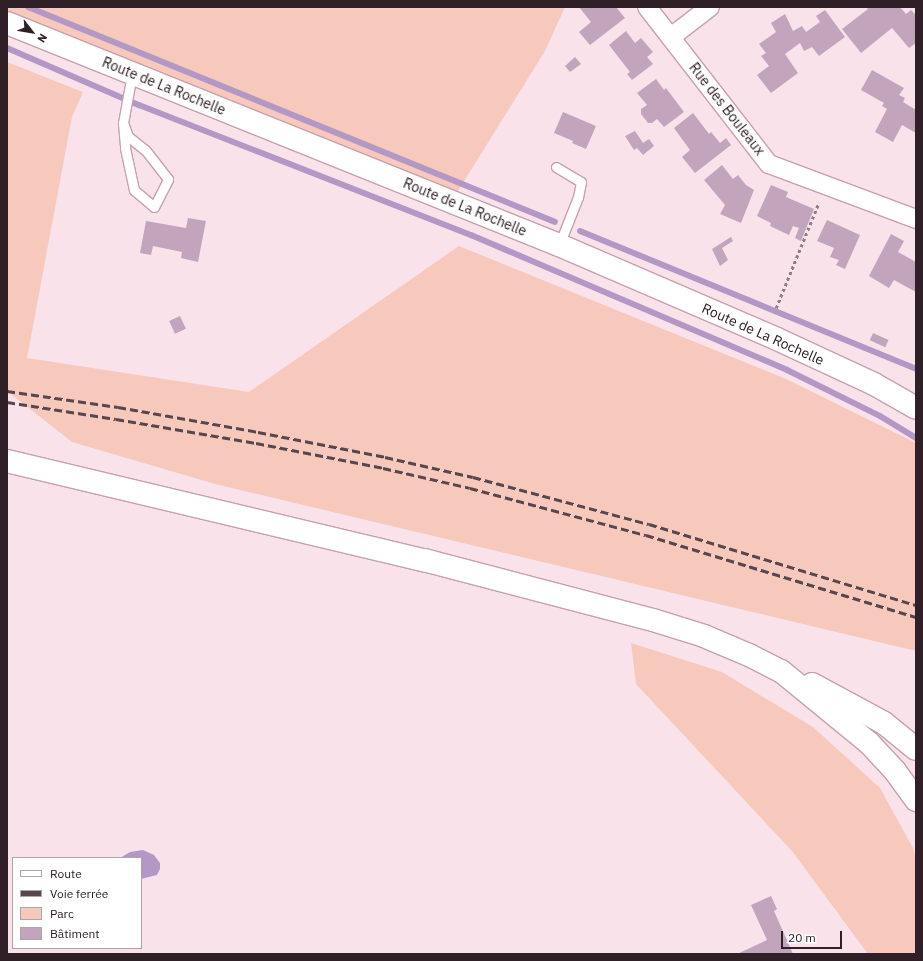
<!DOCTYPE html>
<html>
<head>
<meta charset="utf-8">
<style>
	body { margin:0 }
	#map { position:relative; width:923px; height:961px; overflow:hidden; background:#fae2eb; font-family:"IBM Plex Sans",sans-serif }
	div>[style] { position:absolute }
	.green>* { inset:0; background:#f7c8bc }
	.water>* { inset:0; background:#b398c6 }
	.stream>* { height:6px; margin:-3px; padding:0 3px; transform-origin:3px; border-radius:3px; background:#b398c6 }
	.building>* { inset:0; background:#c2a4bd; transform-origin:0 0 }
	.path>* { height:2.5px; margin-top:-1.25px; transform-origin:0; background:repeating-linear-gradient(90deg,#8f7c83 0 3px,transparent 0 6px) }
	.roads { filter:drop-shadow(1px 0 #c6a0af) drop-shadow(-1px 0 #c6a0af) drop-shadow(0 1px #c6a0af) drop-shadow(0 -1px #c6a0af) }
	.service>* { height:9px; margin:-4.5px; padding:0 4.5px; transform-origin:4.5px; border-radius:4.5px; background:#fff }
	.minor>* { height:18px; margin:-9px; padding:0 9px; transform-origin:9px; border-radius:9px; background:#fff }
	.secondary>* { height:22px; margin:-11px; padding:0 11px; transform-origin:11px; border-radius:11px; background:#fff }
	.primary>* { height:22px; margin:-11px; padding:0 11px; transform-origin:11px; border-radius:11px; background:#fff }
	.motorway>* { height:22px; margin:-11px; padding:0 11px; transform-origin:11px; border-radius:11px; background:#fff }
	.rail>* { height:3px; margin-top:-1.5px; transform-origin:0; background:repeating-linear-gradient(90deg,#57474d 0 8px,transparent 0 12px) }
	span { translate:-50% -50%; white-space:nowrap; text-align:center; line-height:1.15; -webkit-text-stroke:4px #fff; paint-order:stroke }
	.street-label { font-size:14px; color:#2e2026 }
	.frame { position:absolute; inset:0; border:8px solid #2e2026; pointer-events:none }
	.legend { position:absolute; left:12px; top:857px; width:130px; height:92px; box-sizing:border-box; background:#fff; border:1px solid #aba6a8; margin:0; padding:5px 7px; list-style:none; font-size:12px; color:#2e2026 }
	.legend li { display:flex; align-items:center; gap:8px; height:20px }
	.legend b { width:20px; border:1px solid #aba6a8 }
	.north { position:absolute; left:12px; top:12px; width:40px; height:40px; -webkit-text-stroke:3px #fff; paint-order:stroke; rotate:121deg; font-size:11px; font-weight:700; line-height:16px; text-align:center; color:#2e2026 }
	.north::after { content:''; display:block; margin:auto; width:14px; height:18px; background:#2e2026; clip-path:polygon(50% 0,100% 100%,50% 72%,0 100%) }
	.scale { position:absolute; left:781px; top:931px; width:61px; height:18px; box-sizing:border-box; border:2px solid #2e2026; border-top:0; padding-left:5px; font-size:12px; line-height:14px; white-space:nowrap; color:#2e2026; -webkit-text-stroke:3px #fff; paint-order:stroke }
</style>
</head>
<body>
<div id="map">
	<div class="green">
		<i style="clip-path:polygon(7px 7px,565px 7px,545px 51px,451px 202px,7px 23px)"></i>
		<i style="clip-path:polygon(7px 62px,83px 92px,72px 117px,27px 358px,249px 392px,459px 246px,786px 379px,916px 443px,916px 651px,215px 484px,72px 442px,7px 391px)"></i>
		<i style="clip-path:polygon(631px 643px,722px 672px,813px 727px,880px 788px,913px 848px,916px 860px,916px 954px,868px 954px,792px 851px,636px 684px)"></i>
	</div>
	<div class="water">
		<i style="clip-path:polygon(143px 850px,154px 855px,160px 863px,160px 869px,157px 875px,141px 879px,141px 858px,120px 858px,130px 852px)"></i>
	</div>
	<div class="stream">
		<i style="left:28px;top:7px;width:569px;rotate:22.19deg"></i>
		<i style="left:7px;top:48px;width:144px;rotate:23.4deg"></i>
		<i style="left:139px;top:105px;width:357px;rotate:21.4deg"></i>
		<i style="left:471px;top:235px;width:344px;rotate:23.1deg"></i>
		<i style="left:787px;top:370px;width:104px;rotate:26.3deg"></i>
		<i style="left:880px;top:416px;width:42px;rotate:31.4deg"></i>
		<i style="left:580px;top:231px;width:363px;rotate:22.3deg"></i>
	</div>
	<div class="building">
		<i style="clip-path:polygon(579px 7px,616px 7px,625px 18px,590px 45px,579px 32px,591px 22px)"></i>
		<i style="clip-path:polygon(866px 7px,900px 7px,906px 14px,911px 10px,916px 15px,916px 43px,909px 48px,892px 28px,861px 53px,842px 29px,868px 9px)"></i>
		<i style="clip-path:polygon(825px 10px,845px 37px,819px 56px,812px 47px,804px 51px,800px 43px,785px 54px,798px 73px,771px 93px,757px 75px,769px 66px,761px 56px,766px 53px,759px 44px,776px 32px,771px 23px,785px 14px,793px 31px,802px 26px,806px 32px,820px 22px,816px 16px)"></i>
		<i style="clip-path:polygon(626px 31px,635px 43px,641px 38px,653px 52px,647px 57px,653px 64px,632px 80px,627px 74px,630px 72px,609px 45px)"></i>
		<i style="clip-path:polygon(575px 57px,581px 64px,570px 72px,565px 66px)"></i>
		<i style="clip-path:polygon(872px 70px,904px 88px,899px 95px,905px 98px,903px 102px,916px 110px,916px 133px,902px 125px,893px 142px,875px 132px,887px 109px,882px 106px,884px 103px,861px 90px)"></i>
		<i style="clip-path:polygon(656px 79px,664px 90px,666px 88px,684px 112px,664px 127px,657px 119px,652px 123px,648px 123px,641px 114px,641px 109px,647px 105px,637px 93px)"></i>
		<i style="clip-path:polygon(563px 112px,596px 126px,586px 149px,572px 143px,573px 141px,554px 133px)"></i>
		<i style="clip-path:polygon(693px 113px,709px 134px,711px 132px,720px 143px,726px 138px,731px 145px,695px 173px,682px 157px,690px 150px,674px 128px)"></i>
		<i style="clip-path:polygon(635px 131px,643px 143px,649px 139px,654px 146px,643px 155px,637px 148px,634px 150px,625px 136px)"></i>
		<i style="clip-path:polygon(722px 165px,733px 179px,738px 175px,746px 185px,754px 190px,741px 223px,720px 214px,725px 205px,704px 180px)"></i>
		<i style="clip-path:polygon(771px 185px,788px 192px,786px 197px,814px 209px,801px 241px,795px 238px,799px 228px,793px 226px,789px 235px,770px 226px,771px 223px,757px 216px)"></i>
		<i style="clip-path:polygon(188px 218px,206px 221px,198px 262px,181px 258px,182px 252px,153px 246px,151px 255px,140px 253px,146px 221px,186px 228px)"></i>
		<i style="clip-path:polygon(827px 220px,860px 235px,845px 269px,836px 265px,839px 260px,830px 257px,834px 248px,817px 241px)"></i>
		<i style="clip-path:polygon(891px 234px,904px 241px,898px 252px,916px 262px,916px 292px,894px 280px,889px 288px,869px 276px)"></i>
		<i style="clip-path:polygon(731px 237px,733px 241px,722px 248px,728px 260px,720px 266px,712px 249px)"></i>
		<i style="left:180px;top:316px;width:14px;height:12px;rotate:65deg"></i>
		<i style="left:873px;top:333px;width:17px;height:8px;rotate:24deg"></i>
		<i style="clip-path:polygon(771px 896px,777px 909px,774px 911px,793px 954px,737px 954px,767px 940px,751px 905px)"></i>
	</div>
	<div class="path">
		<i style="left:776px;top:308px;width:114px;rotate:-67.9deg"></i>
	</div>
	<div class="roads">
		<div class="service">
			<i style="left:123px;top:123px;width:25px;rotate:85deg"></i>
			<i style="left:125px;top:148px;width:43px;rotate:77.9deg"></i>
			<i style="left:134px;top:190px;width:26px;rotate:40deg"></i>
			<i style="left:154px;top:207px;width:31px;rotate:-63deg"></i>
			<i style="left:168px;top:179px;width:37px;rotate:-128deg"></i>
			<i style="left:145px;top:150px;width:22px;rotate:-141deg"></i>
			<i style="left:128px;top:136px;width:14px;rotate:-111deg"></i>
			<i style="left:123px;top:123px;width:50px;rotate:-79.6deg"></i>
			<i style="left:556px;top:167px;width:29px;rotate:31deg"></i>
			<i style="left:581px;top:182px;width:15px;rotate:101deg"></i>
			<i style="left:578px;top:197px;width:52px;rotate:111.6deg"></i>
		</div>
		<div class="minor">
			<i style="left:647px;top:7px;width:199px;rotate:52.2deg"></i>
			<i style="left:769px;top:164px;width:157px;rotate:20.5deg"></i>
			<i style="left:671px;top:37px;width:49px;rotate:-37.6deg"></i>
		</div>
		<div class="secondary">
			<i style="left:7px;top:461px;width:429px;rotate:13.4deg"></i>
			<i style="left:424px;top:560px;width:237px;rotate:14.7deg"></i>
			<i style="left:653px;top:620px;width:53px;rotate:17.4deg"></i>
			<i style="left:704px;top:636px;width:49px;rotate:22.9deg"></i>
			<i style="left:749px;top:655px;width:36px;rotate:27deg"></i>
		</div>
		<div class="primary">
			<i style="left:7px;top:23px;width:595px;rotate:21.91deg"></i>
			<i style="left:559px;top:245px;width:237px;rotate:23.3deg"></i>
			<i style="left:777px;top:339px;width:107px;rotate:24.9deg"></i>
			<i style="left:874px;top:384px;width:48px;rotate:29.7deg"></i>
		</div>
		<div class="motorway">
			<i style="left:781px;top:671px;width:114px;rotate:39.3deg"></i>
			<i style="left:869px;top:743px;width:38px;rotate:47deg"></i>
			<i style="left:895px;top:771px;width:36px;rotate:54deg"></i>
			<i style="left:812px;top:684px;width:82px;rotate:28.4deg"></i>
			<i style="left:884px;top:723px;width:41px;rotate:39.1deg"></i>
		</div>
	</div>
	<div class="rail">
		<i style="left:7px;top:391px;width:112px;rotate:8.2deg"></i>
		<i style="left:118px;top:407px;width:142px;rotate:10.1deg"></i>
		<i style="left:258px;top:432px;width:129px;rotate:11.1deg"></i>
		<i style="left:385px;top:457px;width:90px;rotate:12.8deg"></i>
		<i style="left:473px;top:477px;width:182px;rotate:15deg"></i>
		<i style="left:649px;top:524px;width:279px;rotate:16.9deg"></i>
		<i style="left:7px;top:402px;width:110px;rotate:8.9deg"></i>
		<i style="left:116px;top:419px;width:142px;rotate:9.7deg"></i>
		<i style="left:256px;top:443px;width:129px;rotate:11.1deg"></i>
		<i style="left:383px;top:468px;width:89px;rotate:12.9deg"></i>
		<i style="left:470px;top:488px;width:182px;rotate:15deg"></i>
		<i style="left:646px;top:535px;width:282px;rotate:16.9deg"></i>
	</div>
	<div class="street-label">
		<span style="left:164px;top:86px;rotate:22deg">Route de La Rochelle</span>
		<span style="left:727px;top:109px;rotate:52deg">Rue des Bouleaux</span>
		<span style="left:465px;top:207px;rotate:22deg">Route de La Rochelle</span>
		<span style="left:763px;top:334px;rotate:24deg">Route de La Rochelle</span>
	</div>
	<div class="frame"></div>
	<ul class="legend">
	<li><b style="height:5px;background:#fff"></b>Route</li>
	<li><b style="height:5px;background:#57474d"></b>Voie ferrée</li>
	<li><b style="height:11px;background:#f7c8bc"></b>Parc</li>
	<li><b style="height:11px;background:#c2a4bd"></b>Bâtiment</li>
	</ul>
	<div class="north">N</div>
	<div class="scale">20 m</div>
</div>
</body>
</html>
